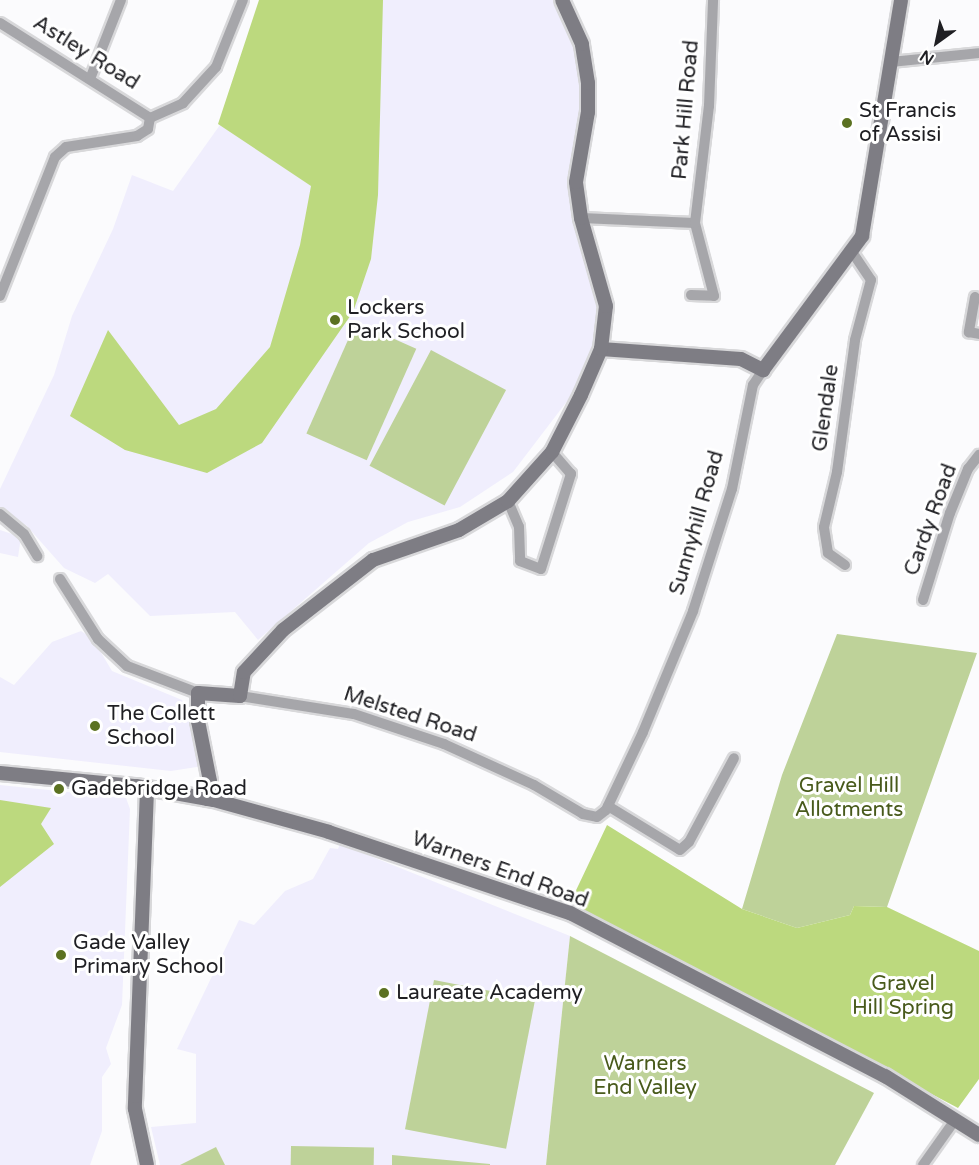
<!DOCTYPE html>
<html>
<head>
<meta charset="utf-8">
<style>
	body { margin:0 }
	#map { position:relative; width:979px; height:1165px; overflow:hidden; background:#fbfbfd; font-family:"Varela Round",sans-serif }
	div>[style] { position:absolute }
	.built>* { inset:0; background:#f0eefd }
	.green>* { inset:0; background:#bed299; transform-origin:0 0 }
	.forest>* { inset:0; background:#bcd97e }
	.roads { filter:drop-shadow(2px 0 #d8d8da) drop-shadow(-2px 0 #d8d8da) drop-shadow(0 2px #d8d8da) drop-shadow(0 -2px #d8d8da) }
	.street>* { height:10px; margin:-5px; padding:0 5px; transform-origin:5px; border-radius:5px; background:#a6a6aa }
	.secondary>* { height:14px; margin:-7px; padding:0 7px; transform-origin:7px; border-radius:7px; background:#7e7d84 }
	.dots>* { width:16px; height:16px; translate:-50% -50%; box-sizing:border-box; border:3px solid #fff; border-radius:50% }
	span { translate:-50% -50%; white-space:nowrap; text-align:center; line-height:1.15; -webkit-text-stroke:6px #fff; paint-order:stroke }
	.street-label { font-size:21px; color:#1f1f23 }
	.poi-label { font-size:21px; color:#1f1f23 }
	.left { translate:0 -50%; text-align:left }
	.park-label { font-size:21px; color:#485a1b }
	.north { position:absolute; left:907px; top:12px; width:60px; height:60px; -webkit-text-stroke:4px #fff; paint-order:stroke; rotate:213deg; font-size:16px; font-weight:700; line-height:24px; text-align:center; color:#1f1f23 }
	.north::after { content:''; display:block; margin:auto; width:21px; height:27px; background:#1f1f23; clip-path:polygon(50% 0,100% 100%,50% 72%,0 100%) }
</style>
</head>
<body>
<div id="map">
	<div class="built">
		<i style="clip-path:polygon(282px 0,558px 0,571px 33px,583px 92px,567px 185px,593px 279px,598px 323px,587px 375px,513px 472px,460px 507px,408px 522px,369px 543px,258px 640px,235px 612px,150px 616px,108px 574px,95px 583px,64px 568px,26px 525px,0 513px,0 489px,54px 375px,72px 316px,113px 229px,132px 175px,173px 191px,237px 101px)"></i>
		<i style="clip-path:polygon(0 530px,21px 537px,18px 557px,0 553px)"></i>
		<i style="clip-path:polygon(81px 631px,93px 639px,112px 671px,182px 700px,203px 766px,171px 771px,0 752px,0 677px,14px 685px,52px 642px)"></i>
		<i style="clip-path:polygon(0 785px,126px 798px,130px 809px,122px 1005px,106px 1048px,111px 1064px,102px 1077px,102px 1131px,90px 1165px,0 1165px)"></i>
		<i style="clip-path:polygon(340px 844px,570px 936px,546px 1165px,160px 1165px,151px 1127px,196px 1123px,196px 1054px,177px 1049px,239px 920px,254px 925px,285px 891px,313px 879px,330px 848px,338px 849px)"></i>
	</div>
	<div class="green">
		<i style="left:356px;top:322px;width:66px;height:122px;rotate:24deg"></i>
		<i style="left:431px;top:350px;width:85px;height:131px;rotate:28deg"></i>
		<i style="clip-path:polygon(837px 634px,977px 653px,887px 907px,854px 906px,850px 915px,797px 928px,742px 909px,782px 775px)"></i>
		<i style="clip-path:polygon(570px 936px,874px 1093px,835px 1165px,546px 1165px)"></i>
		<i style="left:434px;top:980px;width:103px;height:152px;rotate:11deg"></i>
		<i style="left:291px;top:1146px;width:83px;height:19px;rotate:1deg"></i>
		<i style="clip-path:polygon(216px 1147px,225px 1165px,180px 1165px)"></i>
		<i style="clip-path:polygon(392px 1155px,490px 1164px,490px 1165px,392px 1165px)"></i>
	</div>
	<div class="forest">
		<i style="clip-path:polygon(259px 0,383px 0,378px 195px,371px 259px,353px 312px,262px 443px,207px 473px,125px 450px,70px 416px,108px 330px,179px 425px,216px 409px,270px 347px,300px 245px,311px 186px,218px 124px)"></i>
		<i style="clip-path:polygon(0 800px,51px 808px,41px 824px,54px 844px,0 887px)"></i>
		<i style="clip-path:polygon(607px 825px,742px 909px,797px 928px,850px 915px,854px 906px,887px 907px,979px 951px,979px 1079px,958px 1108px,570px 903px)"></i>
	</div>
	<div class="roads">
		<div class="street">
			<i style="left:0;top:23px;width:178px;rotate:32.3deg"></i>
			<i style="left:891px;top:62px;width:88px;rotate:-5.8deg"></i>
			<i style="left:90px;top:79px;width:85px;rotate:-68.6deg"></i>
			<i style="left:150px;top:118px;width:36px;rotate:-24deg"></i>
			<i style="left:183px;top:103px;width:49px;rotate:-47.5deg"></i>
			<i style="left:216px;top:67px;width:72px;rotate:-68.1deg"></i>
			<i style="left:581px;top:218px;width:114px;rotate:2.5deg"></i>
			<i style="left:691px;top:295px;width:23px;rotate:2deg"></i>
			<i style="left:714px;top:296px;width:75px;rotate:-104.6deg"></i>
			<i style="left:695px;top:223px;width:118px;rotate:-83.2deg"></i>
			<i style="left:709px;top:106px;width:106px;rotate:-87.8deg"></i>
			<i style="left:0;top:296px;width:149px;rotate:-68.4deg"></i>
			<i style="left:55px;top:157px;width:15px;rotate:-42deg"></i>
			<i style="left:66px;top:147px;width:72px;rotate:-8.8deg"></i>
			<i style="left:137px;top:136px;width:13px;rotate:-32deg"></i>
			<i style="left:148px;top:129px;width:11px;rotate:-80deg"></i>
			<i style="left:975px;top:297px;width:36px;rotate:100deg"></i>
			<i style="left:969px;top:332px;width:10px;rotate:11deg"></i>
			<i style="left:508px;top:501px;width:28px;rotate:67deg"></i>
			<i style="left:519px;top:527px;width:34px;rotate:88deg"></i>
			<i style="left:520px;top:561px;width:22px;rotate:21deg"></i>
			<i style="left:541px;top:569px;width:100px;rotate:-72.5deg"></i>
			<i style="left:571px;top:474px;width:29px;rotate:-131deg"></i>
			<i style="left:0;top:514px;width:31px;rotate:40deg"></i>
			<i style="left:24px;top:534px;width:26px;rotate:59deg"></i>
			<i style="left:845px;top:565px;width:21px;rotate:-145deg"></i>
			<i style="left:828px;top:553px;width:26px;rotate:-99deg"></i>
			<i style="left:824px;top:527px;width:57px;rotate:-76.7deg"></i>
			<i style="left:837px;top:472px;width:133px;rotate:-82.2deg"></i>
			<i style="left:855px;top:340px;width:62px;rotate:-75.1deg"></i>
			<i style="left:871px;top:280px;width:32px;rotate:-124deg"></i>
			<i style="left:60px;top:579px;width:71px;rotate:57.7deg"></i>
			<i style="left:98px;top:639px;width:40px;rotate:43deg"></i>
			<i style="left:127px;top:666px;width:76px;rotate:20.8deg"></i>
			<i style="left:923px;top:600px;width:91px;rotate:-72.8deg"></i>
			<i style="left:950px;top:513px;width:48px;rotate:-67.8deg"></i>
			<i style="left:968px;top:469px;width:18px;rotate:-52deg"></i>
			<i style="left:240px;top:696px;width:115px;rotate:9deg"></i>
			<i style="left:354px;top:714px;width:95px;rotate:18.4deg"></i>
			<i style="left:444px;top:744px;width:99px;rotate:24.5deg"></i>
			<i style="left:534px;top:785px;width:57px;rotate:30.6deg"></i>
			<i style="left:583px;top:814px;width:14px;rotate:12deg"></i>
			<i style="left:597px;top:817px;width:11px;rotate:-38deg"></i>
			<i style="left:606px;top:810px;width:86px;rotate:-64.6deg"></i>
			<i style="left:643px;top:732px;width:131px;rotate:-67.5deg"></i>
			<i style="left:693px;top:611px;width:128px;rotate:-72.3deg"></i>
			<i style="left:732px;top:489px;width:106px;rotate:-78.6deg"></i>
			<i style="left:753px;top:385px;width:18px;rotate:-56deg"></i>
			<i style="left:608px;top:806px;width:84px;rotate:31.4deg"></i>
			<i style="left:680px;top:850px;width:12px;rotate:-42deg"></i>
			<i style="left:689px;top:842px;width:95px;rotate:-61.8deg"></i>
			<i style="left:923px;top:1165px;width:55px;rotate:-54.6deg"></i>
		</div>
		<div class="secondary">
			<i style="left:601px;top:349px;width:140px;rotate:4.1deg"></i>
			<i style="left:741px;top:359px;width:25px;rotate:27deg"></i>
			<i style="left:763px;top:370px;width:167px;rotate:-53.5deg"></i>
			<i style="left:862px;top:236px;width:239px;rotate:-80.6deg"></i>
			<i style="left:0;top:773px;width:137px;rotate:5.5deg"></i>
			<i style="left:136px;top:786px;width:79px;rotate:10.2deg"></i>
			<i style="left:214px;top:800px;width:119px;rotate:15.5deg"></i>
			<i style="left:329px;top:832px;width:254px;rotate:18.6deg"></i>
			<i style="left:570px;top:913px;width:355px;rotate:27.4deg"></i>
			<i style="left:885px;top:1076px;width:111px;rotate:32.1deg"></i>
			<i style="left:147px;top:790px;width:319px;rotate:92.2deg"></i>
			<i style="left:135px;top:1109px;width:57px;rotate:77.9deg"></i>
			<i style="left:207px;top:799px;width:18px;rotate:-81deg"></i>
			<i style="left:210px;top:781px;width:61px;rotate:-101.3deg"></i>
			<i style="left:198px;top:721px;width:28px;rotate:-90deg"></i>
			<i style="left:198px;top:693px;width:42px;rotate:4.1deg"></i>
			<i style="left:240px;top:696px;width:24px;rotate:-81deg"></i>
			<i style="left:244px;top:672px;width:57px;rotate:-47.1deg"></i>
			<i style="left:283px;top:630px;width:114px;rotate:-37.9deg"></i>
			<i style="left:373px;top:560px;width:91px;rotate:-19.2deg"></i>
			<i style="left:459px;top:530px;width:57px;rotate:-30.6deg"></i>
			<i style="left:508px;top:501px;width:66px;rotate:-48.1deg"></i>
			<i style="left:552px;top:452px;width:64px;rotate:-63deg"></i>
			<i style="left:581px;top:395px;width:50px;rotate:-66.5deg"></i>
			<i style="left:601px;top:349px;width:43px;rotate:-83.4deg"></i>
			<i style="left:606px;top:306px;width:91px;rotate:-105.9deg"></i>
			<i style="left:581px;top:218px;width:36px;rotate:-98deg"></i>
			<i style="left:576px;top:182px;width:71px;rotate:-80.3deg"></i>
			<i style="left:588px;top:112px;width:29px;rotate:-90deg"></i>
			<i style="left:588px;top:83px;width:39px;rotate:-99deg"></i>
			<i style="left:582px;top:44px;width:48px;rotate:-114.4deg"></i>
		</div>
	</div>
	<div class="dots">
		<i style="left:847px;top:123px;background:#5b7121"></i>
		<i style="left:335px;top:320px;background:#5b7121"></i>
		<i style="left:95px;top:726px;background:#5b7121"></i>
		<i style="left:59px;top:789px;background:#5b7121"></i>
		<i style="left:61px;top:955px;background:#5b7121"></i>
		<i style="left:384px;top:993px;background:#5b7121"></i>
	</div>
	<div class="street-label">
		<span style="left:86px;top:53px;rotate:32deg">Astley Road</span>
		<span style="left:686px;top:110px;rotate:-85deg">Park Hill Road</span>
		<span style="left:826px;top:408px;rotate:-82deg">Glendale</span>
		<span style="left:931px;top:520px;rotate:-70deg">Cardy Road</span>
		<span style="left:697px;top:523px;rotate:-74deg">Sunnyhill Road</span>
		<span style="left:410px;top:715px;rotate:18deg">Melsted Road</span>
		<span style="left:500px;top:870px;rotate:20deg">Warners End Road</span>
	</div>
	<div class="poi-label">
		<span class="left" style="left:859px;top:123px">St Francis<br>of Assisi</span>
		<span class="left" style="left:347px;top:320px">Lockers<br>Park School</span>
		<span class="left" style="left:107px;top:726px">The Collett<br>School</span>
		<span class="left" style="left:71px;top:789px">Gadebridge Road</span>
		<span class="left" style="left:73px;top:955px">Gade Valley<br>Primary School</span>
		<span class="left" style="left:396px;top:993px">Laureate Academy</span>
	</div>
	<div class="park-label">
		<span style="left:849px;top:798px">Gravel Hill<br>Allotments</span>
		<span style="left:903px;top:996px">Gravel<br>Hill Spring</span>
		<span style="left:645px;top:1076px">Warners<br>End Valley</span>
	</div>
	<div class="north">N</div>
</div>
</body>
</html>
